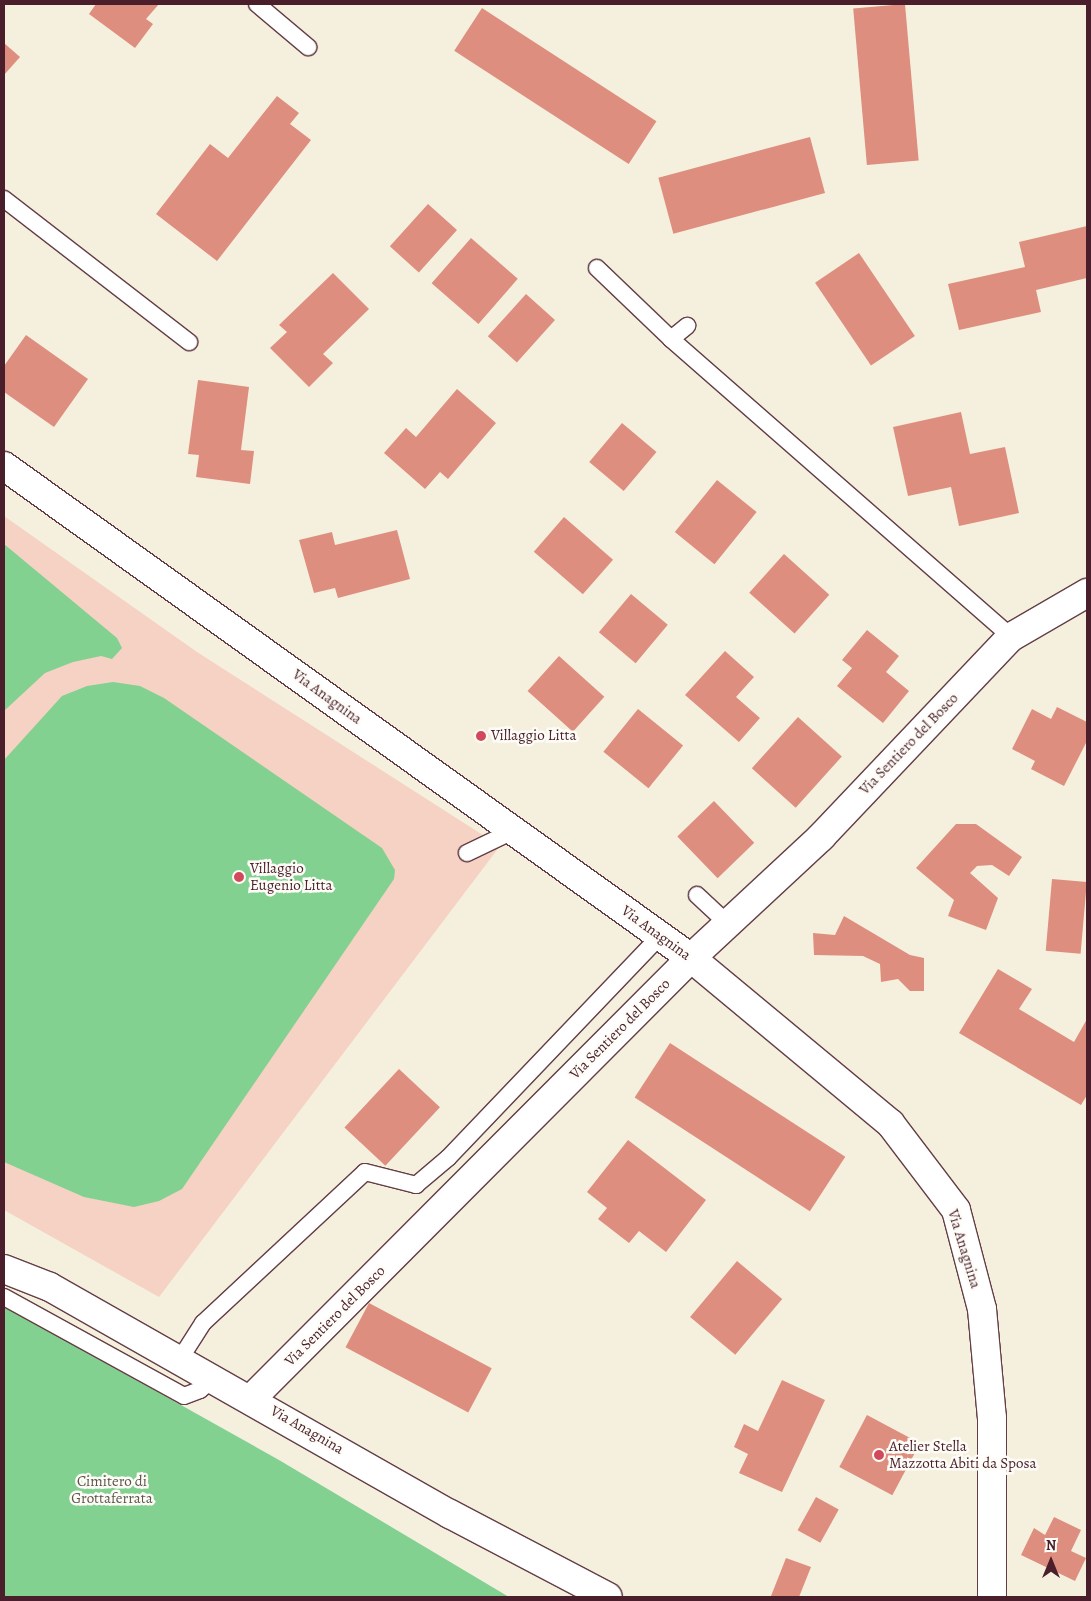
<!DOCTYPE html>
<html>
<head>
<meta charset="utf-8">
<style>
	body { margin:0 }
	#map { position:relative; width:1091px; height:1601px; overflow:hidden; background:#f5f0dd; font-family:Alegreya,serif }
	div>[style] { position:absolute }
	.built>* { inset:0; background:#f5d2c3 }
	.green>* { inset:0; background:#82d191 }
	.building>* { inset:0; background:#de8e7f; transform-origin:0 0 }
	.roads { filter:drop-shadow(1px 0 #643e46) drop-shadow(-1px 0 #643e46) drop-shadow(0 1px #643e46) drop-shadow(0 -1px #643e46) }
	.lane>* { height:16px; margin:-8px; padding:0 8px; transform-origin:8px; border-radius:8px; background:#fff }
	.street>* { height:28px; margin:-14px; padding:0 14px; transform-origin:14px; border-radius:14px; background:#fff }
	.secondary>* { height:28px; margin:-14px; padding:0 14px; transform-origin:14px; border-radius:14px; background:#fff }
	.dots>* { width:14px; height:14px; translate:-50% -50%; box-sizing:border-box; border:2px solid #fdfcf7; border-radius:50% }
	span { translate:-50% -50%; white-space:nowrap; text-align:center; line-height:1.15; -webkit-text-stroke:5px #fdfcf7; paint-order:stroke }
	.street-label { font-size:15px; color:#4a1f2b }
	.poi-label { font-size:15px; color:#4a1f2b }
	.left { translate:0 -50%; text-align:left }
	.park-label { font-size:15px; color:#5b544a }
	.frame { position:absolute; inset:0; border:5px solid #4a1f2b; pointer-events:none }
	.north { position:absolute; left:1026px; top:1536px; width:50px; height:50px; -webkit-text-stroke:4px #fdfcf7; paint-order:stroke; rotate:0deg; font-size:14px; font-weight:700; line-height:20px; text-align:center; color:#4a1f2b }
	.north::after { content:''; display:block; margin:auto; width:18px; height:22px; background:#4a1f2b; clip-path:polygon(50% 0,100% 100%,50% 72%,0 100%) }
</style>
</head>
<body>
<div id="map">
	<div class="built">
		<i style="clip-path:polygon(4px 516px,197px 652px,500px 846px,159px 1297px,4px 1210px)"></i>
	</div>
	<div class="green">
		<i style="clip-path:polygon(4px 544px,117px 638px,122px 648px,112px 659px,101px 656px,73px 662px,45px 673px,4px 711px)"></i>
		<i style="clip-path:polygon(113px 682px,140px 686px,164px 698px,382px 848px,395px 870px,394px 879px,182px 1189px,159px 1201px,134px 1207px,84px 1197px,4px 1162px,4px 760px,62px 696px,87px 686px)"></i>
		<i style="clip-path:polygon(4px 1306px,279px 1460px,509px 1597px,4px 1597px)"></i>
	</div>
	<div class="building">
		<i style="clip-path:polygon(96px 4px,159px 4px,146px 19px,153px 24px,135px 48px,89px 14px)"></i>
		<i style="left:905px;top:4px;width:157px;height:52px;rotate:85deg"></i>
		<i style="left:482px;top:8px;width:208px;height:51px;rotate:33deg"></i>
		<i style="clip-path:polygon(4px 43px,20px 57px,4px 75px)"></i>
		<i style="clip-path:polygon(277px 96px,299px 113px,290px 124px,311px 140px,217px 261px,156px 214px,210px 144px,228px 158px)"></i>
		<i style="left:810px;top:137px;width:58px;height:157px;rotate:75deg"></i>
		<i style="left:428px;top:204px;width:39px;height:57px;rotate:42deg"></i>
		<i style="clip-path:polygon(1087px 226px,1087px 278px,1036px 290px,1041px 312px,959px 330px,948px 284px,1025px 267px,1019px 242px)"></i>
		<i style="left:471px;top:238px;width:62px;height:60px;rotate:41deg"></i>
		<i style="left:859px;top:253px;width:100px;height:53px;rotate:56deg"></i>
		<i style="clip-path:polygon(333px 273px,369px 309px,323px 354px,333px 363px,309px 387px,270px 348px,287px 332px,279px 325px)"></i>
		<i style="left:526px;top:294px;width:39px;height:57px;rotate:42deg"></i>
		<i style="clip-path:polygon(26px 335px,88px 379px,54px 427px,4px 392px,4px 366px)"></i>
		<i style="clip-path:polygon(198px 380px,249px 387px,241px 450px,254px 451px,250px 484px,196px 477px,199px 455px,188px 454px)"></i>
		<i style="clip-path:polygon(457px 389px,496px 423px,448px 479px,440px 472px,425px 489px,384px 453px,406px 428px,416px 437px)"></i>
		<i style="clip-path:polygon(961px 412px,970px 454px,1005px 447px,1019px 513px,959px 526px,951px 487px,908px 496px,893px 427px)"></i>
		<i style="left:622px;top:423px;width:45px;height:51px;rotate:40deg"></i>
		<i style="left:717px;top:480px;width:51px;height:67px;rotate:39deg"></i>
		<i style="left:564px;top:517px;width:65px;height:46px;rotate:41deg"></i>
		<i style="clip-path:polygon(397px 530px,410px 579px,338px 598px,335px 588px,314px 593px,299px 540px,332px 532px,335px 545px)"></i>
		<i style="left:784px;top:554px;width:61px;height:52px;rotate:42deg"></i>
		<i style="left:631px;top:594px;width:48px;height:50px;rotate:40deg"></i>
		<i style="clip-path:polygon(867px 630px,899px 656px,886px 672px,909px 691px,883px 723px,837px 686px,852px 668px,842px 660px)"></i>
		<i style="clip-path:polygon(725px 651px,754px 677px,736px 697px,760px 718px,739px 742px,685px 695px)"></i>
		<i style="left:559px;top:656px;width:61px;height:47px;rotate:42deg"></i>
		<i style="clip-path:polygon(1057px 707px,1087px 722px,1087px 741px,1064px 786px,1031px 769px,1035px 761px,1012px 749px,1032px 709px,1051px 719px)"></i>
		<i style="left:638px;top:709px;width:58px;height:55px;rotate:39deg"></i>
		<i style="left:798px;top:717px;width:59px;height:69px;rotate:42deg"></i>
		<i style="left:714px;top:801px;width:58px;height:51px;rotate:46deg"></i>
		<i style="clip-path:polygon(956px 824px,976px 824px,1022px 857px,1009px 876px,992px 865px,977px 866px,970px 873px,998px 898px,986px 930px,948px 916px,954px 900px,916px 868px)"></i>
		<i style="left:1052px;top:879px;width:35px;height:72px;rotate:5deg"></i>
		<i style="clip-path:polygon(844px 916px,910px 955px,924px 958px,924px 991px,910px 991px,898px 979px,881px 982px,880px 964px,863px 956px,814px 955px,813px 933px,835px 935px)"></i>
		<i style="clip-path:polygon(998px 969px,1032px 989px,1019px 1009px,1074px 1042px,1087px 1019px,1087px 1095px,1081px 1105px,959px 1033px)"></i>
		<i style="left:670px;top:1043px;width:209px;height:65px;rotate:33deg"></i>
		<i style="left:399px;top:1069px;width:56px;height:80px;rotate:43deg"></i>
		<i style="clip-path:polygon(628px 1140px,706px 1200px,666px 1252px,639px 1231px,629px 1243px,598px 1219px,607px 1208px,587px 1192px)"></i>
		<i style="left:737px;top:1261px;width:59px;height:73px;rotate:40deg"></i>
		<i style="left:369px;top:1303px;width:139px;height:50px;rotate:28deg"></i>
		<i style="clip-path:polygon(782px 1380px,825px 1400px,782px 1492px,739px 1473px,748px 1454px,734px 1447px,744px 1424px,758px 1431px)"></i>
		<i style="left:867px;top:1415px;width:60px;height:59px;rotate:28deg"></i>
		<i style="left:816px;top:1497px;width:26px;height:38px;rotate:29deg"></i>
		<i style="clip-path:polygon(1054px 1517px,1081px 1530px,1071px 1551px,1086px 1558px,1075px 1581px,1021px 1555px,1034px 1528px,1045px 1535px)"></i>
		<i style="clip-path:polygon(786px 1558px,811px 1567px,799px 1597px,771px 1596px)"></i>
	</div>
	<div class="roads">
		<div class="lane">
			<i style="left:257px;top:4px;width:67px;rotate:40.1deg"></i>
			<i style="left:4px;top:199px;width:234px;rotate:37.7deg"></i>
			<i style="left:597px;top:268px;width:103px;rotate:43.8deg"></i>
			<i style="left:671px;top:339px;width:452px;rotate:41.2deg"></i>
			<i style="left:671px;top:339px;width:21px;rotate:-39deg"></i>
			<i style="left:467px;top:853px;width:51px;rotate:-25.6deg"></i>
			<i style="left:697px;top:895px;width:42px;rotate:43.1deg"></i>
			<i style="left:4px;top:1297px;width:205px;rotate:28.8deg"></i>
			<i style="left:184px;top:1396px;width:17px;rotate:-21deg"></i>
			<i style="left:200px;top:1390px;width:18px;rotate:-41deg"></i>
			<i style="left:180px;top:1359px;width:43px;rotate:-57.4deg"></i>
			<i style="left:203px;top:1323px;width:221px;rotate:-43deg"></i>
			<i style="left:365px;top:1172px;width:53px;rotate:14.3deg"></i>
			<i style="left:416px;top:1185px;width:42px;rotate:-40.2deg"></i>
			<i style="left:448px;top:1158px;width:307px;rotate:-46.3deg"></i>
		</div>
		<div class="street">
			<i style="left:252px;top:1398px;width:622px;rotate:-45.07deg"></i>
			<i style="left:691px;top:958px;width:178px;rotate:-42.9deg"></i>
			<i style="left:821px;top:837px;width:276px;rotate:-46.5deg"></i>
			<i style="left:1011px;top:637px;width:88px;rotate:-30.1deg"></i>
		</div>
		<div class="secondary">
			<i style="left:4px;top:466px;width:845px;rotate:35.61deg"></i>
			<i style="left:691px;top:958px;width:259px;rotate:39.7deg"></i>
			<i style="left:890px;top:1123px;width:109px;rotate:52.8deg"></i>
			<i style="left:956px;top:1210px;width:102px;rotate:75.3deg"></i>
			<i style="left:982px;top:1309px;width:109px;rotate:84.8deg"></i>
			<i style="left:992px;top:1418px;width:179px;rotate:90deg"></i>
			<i style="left:4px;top:1269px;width:49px;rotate:21.4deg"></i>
			<i style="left:50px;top:1287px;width:460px;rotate:29.6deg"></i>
			<i style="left:450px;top:1514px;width:178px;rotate:27.7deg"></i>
		</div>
	</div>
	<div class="dots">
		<i style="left:481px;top:736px;background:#d1495b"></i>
		<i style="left:239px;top:877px;background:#d1495b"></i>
		<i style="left:879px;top:1455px;background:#d1495b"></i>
	</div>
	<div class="street-label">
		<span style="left:327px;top:697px;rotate:36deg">Via Anagnina</span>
		<span style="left:909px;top:744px;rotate:-46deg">Via Sentiero del Bosco</span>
		<span style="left:656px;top:933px;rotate:36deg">Via Anagnina</span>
		<span style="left:620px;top:1029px;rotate:-45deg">Via Sentiero del Bosco</span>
		<span style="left:964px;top:1249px;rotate:73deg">Via Anagnina</span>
		<span style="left:335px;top:1316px;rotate:-45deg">Via Sentiero del Bosco</span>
		<span style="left:307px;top:1430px;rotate:30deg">Via Anagnina</span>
	</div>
	<div class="poi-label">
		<span class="left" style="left:491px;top:736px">Villaggio Litta</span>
		<span class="left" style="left:250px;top:877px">Villaggio<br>Eugenio Litta</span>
		<span class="left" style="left:889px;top:1455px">Atelier Stella<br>Mazzotta Abiti da Sposa</span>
	</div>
	<div class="park-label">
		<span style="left:112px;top:1490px">Cimitero di<br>Grottaferrata</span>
	</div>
	<div class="frame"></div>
	<div class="north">N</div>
</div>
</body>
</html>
